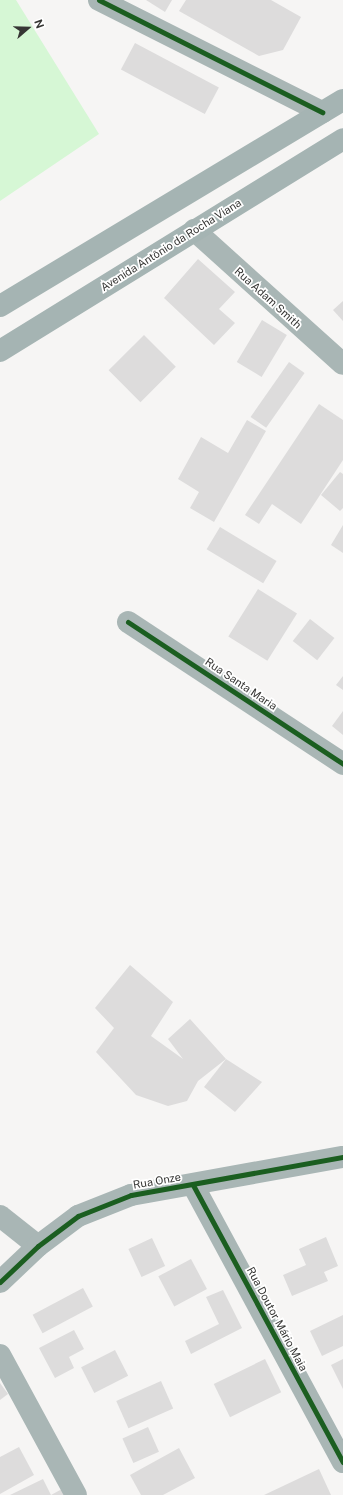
<!DOCTYPE html>
<html>
<head>
<meta charset="utf-8">
<style>
	body { margin:0 }
	#map { position:relative; width:343px; height:1495px; overflow:hidden; background:#f6f5f4; font-family:"Public Sans",sans-serif }
	div>[style] { position:absolute }
	.green>* { inset:0; background:#d6f7d5 }
	.building>* { inset:0; background:#dddcdc; transform-origin:0 0 }
	.street>* { height:22px; margin:-11px; padding:0 11px; transform-origin:11px; border-radius:11px; background:#a9b6b5 }
	.secondary>* { height:22px; margin:-11px; padding:0 11px; transform-origin:11px; border-radius:11px; background:#a5b4b3 }
	.cycleway>* { height:5px; margin:-2.5px; padding:0 2.5px; transform-origin:2.5px; border-radius:2.5px; background:#1b5e20 }
	span { translate:-50% -50%; white-space:nowrap; text-align:center; line-height:1.15; -webkit-text-stroke:3.5px #fff; paint-order:stroke }
	.street-label { font-size:11px; color:#363634 }
	.north { position:absolute; left:8px; top:8px; width:40px; height:40px; -webkit-text-stroke:3px #fff; paint-order:stroke; rotate:70deg; font-size:11px; font-weight:700; line-height:16px; text-align:center; color:#363634 }
	.north::after { content:''; display:block; margin:auto; width:14px; height:18px; background:#363634; clip-path:polygon(50% 0,100% 100%,50% 72%,0 100%) }
</style>
</head>
<body>
<div id="map">
	<div class="green">
		<i style="clip-path:polygon(0 0,16px 0,99px 134px,0 201px)"></i>
	</div>
	<div class="building">
		<i style="clip-path:polygon(146px 0,172px 0,165px 12px)"></i>
		<i style="clip-path:polygon(186px 0,271px 0,301px 17px,283px 50px,259px 56px,179px 11px)"></i>
		<i style="left:135px;top:43px;width:95px;height:30px;rotate:28deg"></i>
		<i style="clip-path:polygon(198px 259px,235px 292px,219px 309px,235px 323px,214px 345px,164px 298px)"></i>
		<i style="clip-path:polygon(343px 301px,343px 321px,333px 310px)"></i>
		<i style="left:262px;top:320px;width:29px;height:49px;rotate:31deg"></i>
		<i style="left:144px;top:335px;width:45px;height:50px;rotate:45deg"></i>
		<i style="left:289px;top:362px;width:19px;height:67px;rotate:35deg"></i>
		<i style="clip-path:polygon(319px 404px,343px 420px,343px 460px,301px 524px,272px 504px,259px 524px,245px 515px)"></i>
		<i style="clip-path:polygon(247px 420px,266px 431px,214px 522px,190px 508px,199px 492px,178px 479px,201px 437px,228px 453px)"></i>
		<i style="clip-path:polygon(340px 472px,343px 474px,343px 508px,340px 511px,321px 495px)"></i>
		<i style="clip-path:polygon(343px 525px,343px 553px,331px 545px)"></i>
		<i style="left:220px;top:527px;width:66px;height:26px;rotate:31deg"></i>
		<i style="left:258px;top:589px;width:46px;height:56px;rotate:32deg"></i>
		<i style="left:310px;top:619px;width:31px;height:28px;rotate:38deg"></i>
		<i style="clip-path:polygon(343px 676px,343px 690px,336px 685px)"></i>
		<i style="clip-path:polygon(343px 711px,343px 735px,332px 726px)"></i>
		<i style="clip-path:polygon(130px 965px,173px 1002px,151px 1036px,183px 1059px,168px 1039px,190px 1019px,226px 1059px,198px 1081px,187px 1101px,168px 1106px,136px 1095px,96px 1052px,114px 1028px,95px 1008px)"></i>
		<i style="clip-path:polygon(226px 1059px,262px 1082px,235px 1112px,204px 1087px)"></i>
		<i style="clip-path:polygon(326px 1237px,338px 1266px,324px 1272px,328px 1281px,292px 1296px,283px 1275px,306px 1265px,299px 1249px)"></i>
		<i style="left:152px;top:1238px;width:31px;height:26px;rotate:65deg"></i>
		<i style="left:191px;top:1259px;width:34px;height:37px;rotate:62deg"></i>
		<i style="left:83px;top:1288px;width:21px;height:57px;rotate:62deg"></i>
		<i style="clip-path:polygon(223px 1290px,242px 1328px,191px 1354px,185px 1341px,219px 1324px,206px 1297px)"></i>
		<i style="clip-path:polygon(343px 1315px,343px 1346px,322px 1356px,310px 1331px)"></i>
		<i style="clip-path:polygon(74px 1330px,84px 1349px,69px 1357px,74px 1368px,55px 1378px,39px 1348px)"></i>
		<i style="left:115px;top:1350px;width:29px;height:38px;rotate:63deg"></i>
		<i style="left:265px;top:1359px;width:37px;height:57px;rotate:64deg"></i>
		<i style="clip-path:polygon(343px 1359px,343px 1389px,331px 1365px)"></i>
		<i style="left:161px;top:1381px;width:30px;height:49px;rotate:66deg"></i>
		<i style="clip-path:polygon(0 1383px,8px 1394px,0 1400px)"></i>
		<i style="left:148px;top:1427px;width:27px;height:28px;rotate:66deg"></i>
		<i style="clip-path:polygon(19px 1447px,34px 1475px,0 1494px,0 1457px)"></i>
		<i style="clip-path:polygon(179px 1448px,195px 1478px,163px 1495px,141px 1495px,130px 1475px)"></i>
		<i style="clip-path:polygon(319px 1469px,331px 1495px,264px 1495px)"></i>
		<i style="clip-path:polygon(43px 1479px,51px 1495px,62px 1489px,65px 1495px,10px 1495px)"></i>
	</div>
	<div class="street">
		<i style="left:99px;top:0;width:250px;rotate:26.7deg"></i>
		<i style="left:194px;top:230px;width:200px;rotate:42deg"></i>
		<i style="left:128px;top:622px;width:258px;rotate:33.4deg"></i>
		<i style="left:193px;top:1185px;width:315px;rotate:61.6deg"></i>
		<i style="left:0;top:1216px;width:48px;rotate:38.3deg"></i>
		<i style="left:0;top:1282px;width:52px;rotate:-43.5deg"></i>
		<i style="left:38px;top:1246px;width:50px;rotate:-36.9deg"></i>
		<i style="left:78px;top:1216px;width:57px;rotate:-21.6deg"></i>
		<i style="left:131px;top:1195px;width:215px;rotate:-10.2deg"></i>
		<i style="left:0;top:1355px;width:159px;rotate:61.5deg"></i>
	</div>
	<div class="secondary">
		<i style="left:0;top:306px;width:400px;rotate:-31deg"></i>
		<i style="left:0;top:351px;width:403px;rotate:-31.7deg"></i>
	</div>
	<div class="cycleway">
		<i style="left:99px;top:0;width:250px;rotate:26.7deg"></i>
		<i style="left:128px;top:622px;width:258px;rotate:33.4deg"></i>
		<i style="left:193px;top:1185px;width:315px;rotate:61.6deg"></i>
		<i style="left:0;top:1282px;width:52px;rotate:-43.5deg"></i>
		<i style="left:38px;top:1246px;width:50px;rotate:-36.9deg"></i>
		<i style="left:78px;top:1216px;width:57px;rotate:-21.6deg"></i>
		<i style="left:131px;top:1195px;width:215px;rotate:-10.2deg"></i>
	</div>
	<div class="street-label">
		<span style="left:171px;top:245px;rotate:-32deg">Avenida Antônio da Rocha Viana</span>
		<span style="left:268px;top:298px;rotate:42deg">Rua Adam Smith</span>
		<span style="left:241px;top:684px;rotate:34deg">Rua Santa Maria</span>
		<span style="left:157px;top:1181px;rotate:-10deg">Rua Onze</span>
		<span style="left:277px;top:1319px;rotate:62deg">Rua Doutor Mário Maia</span>
	</div>
	<div class="north">N</div>
</div>
</body>
</html>
